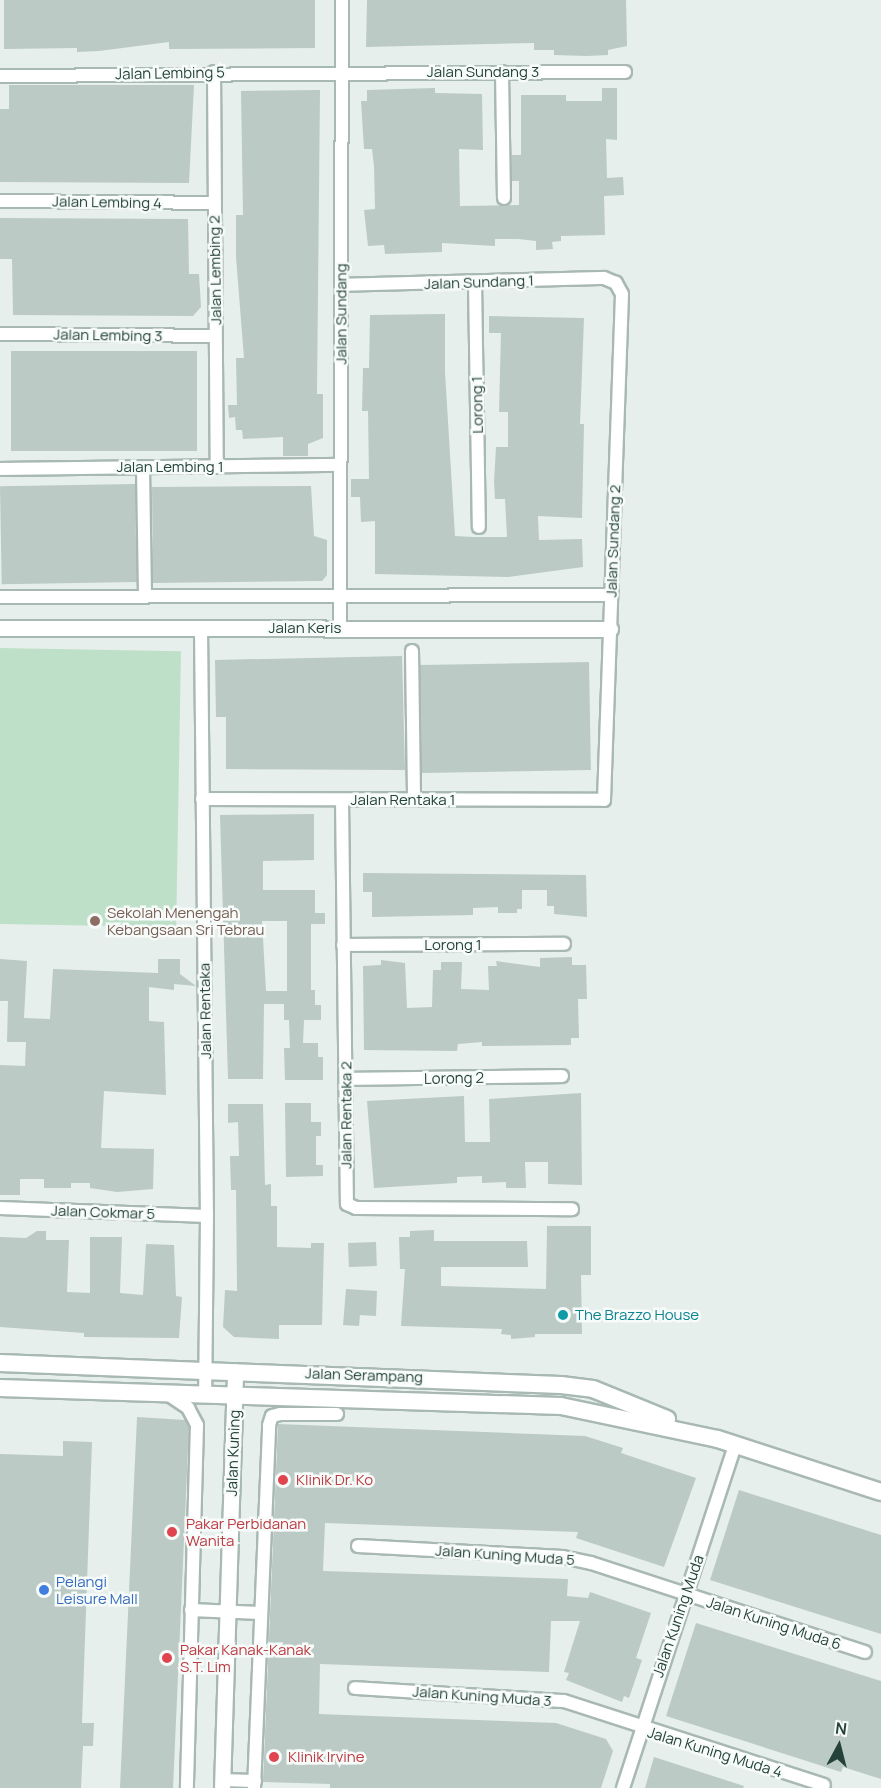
<!DOCTYPE html>
<html>
<head>
<meta charset="utf-8">
<style>
	body { margin:0 }
	#map { position:relative; width:881px; height:1788px; overflow:hidden; background:#e6efeb; font-family:Manrope,sans-serif }
	div>[style] { position:absolute }
	.green>* { inset:0; background:#bfe0c8; transform-origin:0 0 }
	.building>* { inset:0; background:#bbcac4; transform-origin:0 0 }
	.roads { filter:drop-shadow(2px 0 #a8b8b2) drop-shadow(-2px 0 #a8b8b2) drop-shadow(0 2px #a8b8b2) drop-shadow(0 -2px #a8b8b2) }
	.minor>* { height:12px; margin:-6px; padding:0 6px; transform-origin:6px; border-radius:6px; background:#fff }
	.tertiary>* { height:15px; margin:-7.5px; padding:0 7.5px; transform-origin:7.5px; border-radius:7.5px; background:#fff }
	.secondary>* { height:16px; margin:-8px; padding:0 8px; transform-origin:8px; border-radius:8px; background:#fff }
	.dots>* { width:16px; height:16px; translate:-50% -50%; box-sizing:border-box; border:3px solid #f7fbf9; border-radius:50% }
	span { translate:-50% -50%; white-space:nowrap; text-align:center; line-height:1.15; -webkit-text-stroke:5px #f7fbf9; paint-order:stroke }
	.street-label { font-size:15px; color:#24423a }
	.education-label { font-size:15px; color:#785e54 }
	.left { translate:0 -50%; text-align:left }
	.culture-label { font-size:15px; color:#0d838f }
	.health-label { font-size:15px; color:#be3a42 }
	.shop-label { font-size:15px; color:#366cbe }
	.north { position:absolute; left:809px; top:1716px; width:60px; height:60px; -webkit-text-stroke:4px #f7fbf9; paint-order:stroke; rotate:7deg; font-size:16px; font-weight:700; line-height:24px; text-align:center; color:#24423a }
	.north::after { content:''; display:block; margin:auto; width:21px; height:27px; background:#24423a; clip-path:polygon(50% 0,100% 100%,50% 72%,0 100%) }
</style>
</head>
<body>
<div id="map">
	<div class="green">
		<i style="left:0;top:648px;width:181px;height:276px;rotate:1deg"></i>
	</div>
	<div class="building">
		<i style="clip-path:polygon(4px 0,315px 0,315px 48px,169px 49px,169px 42px,99px 51px,77px 52px,77px 48px,4px 49px)"></i>
		<i style="clip-path:polygon(367px 0,626px 0,627px 46px,608px 50px,608px 55px,587px 56px,554px 55px,554px 50px,534px 50px,534px 43px,366px 47px)"></i>
		<i style="clip-path:polygon(9px 85px,194px 85px,189px 183px,0 182px,0 109px,9px 109px)"></i>
		<i style="clip-path:polygon(435px 88px,435px 93px,482px 94px,483px 150px,459px 149px,460px 206px,519px 205px,519px 181px,512px 181px,512px 155px,521px 155px,521px 95px,566px 95px,566px 101px,602px 101px,602px 88px,617px 88px,617px 140px,606px 139px,607px 178px,623px 177px,624px 195px,604px 196px,605px 235px,561px 236px,561px 241px,552px 242px,553px 249px,536px 250px,536px 241px,518px 239px,495px 239px,495px 246px,442px 243px,442px 252px,385px 254px,384px 245px,368px 246px,364px 210px,375px 209px,374px 166px,372px 149px,364px 149px,361px 101px,367px 101px,367px 90px)"></i>
		<i style="clip-path:polygon(320px 90px,317px 394px,323px 394px,323px 438px,308px 444px,308px 456px,283px 456px,283px 437px,243px 439px,242px 430px,236px 430px,235px 417px,229px 418px,228px 405px,237px 405px,236px 358px,244px 358px,236px 257px,236px 215px,243px 215px,241px 91px)"></i>
		<i style="clip-path:polygon(0 218px,188px 219px,189px 274px,199px 274px,201px 307px,193px 316px,13px 315px,12px 259px,0 259px)"></i>
		<i style="clip-path:polygon(445px 314px,445px 372px,455px 536px,473px 537px,507px 537px,505px 499px,495px 499px,494px 482px,496px 447px,508px 447px,508px 412px,499px 412px,501px 333px,489px 333px,489px 316px,584px 318px,580px 424px,584px 424px,582px 518px,538px 516px,539px 540px,582px 539px,583px 567px,508px 577px,375px 574px,375px 521px,361px 522px,360px 497px,351px 497px,351px 479px,369px 479px,368px 411px,362px 411px,363px 368px,369px 368px,370px 315px)"></i>
		<i style="left:11px;top:351px;width:186px;height:100px"></i>
		<i style="left:135px;top:484px;width:98px;height:135px;rotate:89deg"></i>
		<i style="clip-path:polygon(311px 486px,314px 536px,327px 540px,327px 575px,322px 581px,153px 583px,152px 487px)"></i>
		<i style="clip-path:polygon(402px 656px,405px 770px,226px 769px,226px 717px,216px 717px,215px 660px)"></i>
		<i style="left:589px;top:662px;width:108px;height:169px;rotate:89deg"></i>
		<i style="clip-path:polygon(evenodd,314px 814px,314px 860px,263px 861px,263px 890px,315px 890px,315px 913px,325px 913px,325px 924px,311px 924px,311px 990px,315px 990px,315px 1005px,321px 1005px,321px 1020px,304px 1020px,303px 1043px,318px 1043px,318px 1057px,323px 1057px,323px 1080px,285px 1080px,284px 1048px,290px 1048px,289px 1020px,284px 1020px,284px 1004px,264px 1004px,263px 1079px,228px 1079px,220px 815px,314px 814px,262px 921px,287px 921px,287px 991px,266px 991px,262px 921px)"></i>
		<i style="clip-path:polygon(363px 873px,586px 875px,587px 917px,554px 914px,554px 906px,547px 906px,547px 890px,522px 890px,522px 909px,517px 909px,517px 913px,498px 913px,498px 907px,473px 908px,473px 915px,372px 917px,372px 892px,363px 892px)"></i>
		<i style="clip-path:polygon(572px 957px,572px 965px,586px 965px,587px 999px,578px 999px,579px 1038px,571px 1038px,571px 1045px,482px 1046px,482px 1042px,458px 1044px,457px 1051px,364px 1050px,363px 966px,381px 965px,381px 960px,405px 963px,407px 1008px,432px 1007px,433px 970px,441px 970px,441px 962px,462px 962px,461px 989px,489px 990px,488px 966px,497px 966px,496px 961px,540px 967px,540px 958px)"></i>
		<i style="clip-path:polygon(0 959px,27px 961px,24px 1018px,50px 1019px,53px 969px,158px 973px,158px 959px,180px 959px,180px 974px,196px 986px,174px 984px,174px 990px,149px 987px,149px 1021px,164px 1022px,166px 1095px,104px 1091px,101px 1148px,154px 1149px,153px 1189px,117px 1192px,90px 1188px,90px 1183px,71px 1183px,71px 1188px,44px 1188px,44px 1179px,20px 1179px,20px 1195px,0 1195px,0 1065px,25px 1066px,26px 1042px,7px 1042px,8px 1001px,0 1001px)"></i>
		<i style="clip-path:polygon(581px 1093px,582px 1185px,548px 1184px,548px 1162px,525px 1162px,526px 1188px,506px 1188px,506px 1182px,482px 1183px,482px 1176px,457px 1177px,457px 1183px,374px 1188px,367px 1101px,464px 1096px,465px 1142px,490px 1142px,489px 1099px)"></i>
		<i style="clip-path:polygon(285px 1103px,311px 1103px,311px 1122px,321px 1122px,321px 1136px,316px 1136px,316px 1165px,323px 1165px,323px 1176px,286px 1177px)"></i>
		<i style="clip-path:polygon(228px 1104px,263px 1104px,265px 1185px,271px 1184px,271px 1206px,277px 1206px,277px 1247px,311px 1248px,311px 1243px,324px 1243px,322px 1325px,279px 1325px,279px 1339px,234px 1337px,223px 1327px,225px 1290px,237px 1291px,236px 1190px,231px 1190px,230px 1156px,239px 1156px,238px 1122px,228px 1123px)"></i>
		<i style="clip-path:polygon(547px 1226px,591px 1226px,591px 1275px,581px 1275px,582px 1334px,535px 1334px,535px 1337px,511px 1339px,511px 1335px,501px 1334px,502px 1329px,401px 1326px,405px 1269px,400px 1269px,399px 1237px,410px 1237px,410px 1231px,434px 1230px,434px 1241px,527px 1241px,528px 1267px,441px 1267px,441px 1286px,546px 1289px)"></i>
		<i style="clip-path:polygon(37px 1231px,46px 1231px,46px 1240px,69px 1240px,67px 1292px,90px 1293px,90px 1237px,122px 1237px,120px 1293px,143px 1295px,146px 1244px,174px 1245px,176px 1296px,182px 1297px,179px 1338px,84px 1337px,84px 1333px,0 1327px,0 1237px,26px 1238px)"></i>
		<i style="left:376px;top:1242px;width:24px;height:28px;rotate:88deg"></i>
		<i style="clip-path:polygon(346px 1289px,377px 1291px,376px 1316px,360px 1315px,359px 1326px,343px 1325px)"></i>
		<i style="clip-path:polygon(137px 1417px,185px 1420px,189px 1427px,173px 1788px,120px 1788px)"></i>
		<i style="clip-path:polygon(278px 1424px,585px 1436px,623px 1448px,621px 1453px,696px 1478px,664px 1567px,576px 1538px,578px 1532px,325px 1523px,323px 1571px,568px 1579px,567px 1596px,588px 1598px,590px 1592px,651px 1613px,636px 1658px,642px 1660px,629px 1698px,624px 1696px,622px 1702px,566px 1680px,569px 1673px,564px 1672px,580px 1621px,551px 1621px,549px 1672px,320px 1664px,319px 1714px,556px 1723px,606px 1739px,613px 1751px,601px 1788px,330px 1788px,330px 1784px,263px 1782px)"></i>
		<i style="clip-path:polygon(63px 1441px,92px 1442px,82px 1723px,94px 1723px,93px 1746px,83px 1746px,81px 1788px,0 1788px,0 1454px,63px 1456px)"></i>
		<i style="clip-path:polygon(739px 1490px,881px 1535px,881px 1634px,710px 1580px)"></i>
		<i style="clip-path:polygon(696px 1623px,881px 1681px,881px 1779px,843px 1767px,841px 1772px,666px 1716px)"></i>
		<i style="clip-path:polygon(654px 1757px,744px 1786px,743px 1788px,645px 1788px)"></i>
	</div>
	<div class="roads">
		<div class="minor">
			<i style="left:214px;top:72px;width:395px;rotate:89.6deg"></i>
			<i style="left:502px;top:72px;width:126px;rotate:89.1deg"></i>
			<i style="left:0;top:76px;width:625px;rotate:-0.37deg"></i>
			<i style="left:0;top:201px;width:214px;rotate:0.5deg"></i>
			<i style="left:475px;top:282px;width:245px;rotate:89.1deg"></i>
			<i style="left:0;top:334px;width:215px;rotate:0.5deg"></i>
			<i style="left:143px;top:468px;width:126px;rotate:89.1deg"></i>
			<i style="left:0;top:469px;width:340px;rotate:-0.7deg"></i>
			<i style="left:0;top:597px;width:611px;rotate:-0.19deg"></i>
			<i style="left:340px;top:627px;width:627px;rotate:-89.82deg"></i>
			<i style="left:201px;top:628px;width:588px;rotate:89.42deg"></i>
			<i style="left:207px;top:1216px;width:178px;rotate:90.6deg"></i>
			<i style="left:412px;top:651px;width:149px;rotate:89.2deg"></i>
			<i style="left:202px;top:799px;width:402px;rotate:0.1deg"></i>
			<i style="left:604px;top:800px;width:506px;rotate:-87.96deg"></i>
			<i style="left:622px;top:294px;width:13px;rotate:-119deg"></i>
			<i style="left:616px;top:283px;width:13px;rotate:-157deg"></i>
			<i style="left:604px;top:278px;width:263px;rotate:178.5deg"></i>
			<i style="left:342px;top:800px;width:404px;rotate:89.3deg"></i>
			<i style="left:347px;top:1204px;width:10px;rotate:24deg"></i>
			<i style="left:356px;top:1208px;width:216px;rotate:0.3deg"></i>
			<i style="left:343px;top:945px;width:221px;rotate:-0.3deg"></i>
			<i style="left:346px;top:1079px;width:216px;rotate:-0.8deg"></i>
			<i style="left:0;top:1208px;width:207px;rotate:2.2deg"></i>
			<i style="left:166px;top:1393px;width:27px;rotate:34deg"></i>
			<i style="left:188px;top:1408px;width:19px;rotate:62deg"></i>
			<i style="left:197px;top:1425px;width:363px;rotate:91.6deg"></i>
			<i style="left:358px;top:1546px;width:205px;rotate:3.1deg"></i>
			<i style="left:563px;top:1557px;width:29px;rotate:12deg"></i>
			<i style="left:591px;top:1563px;width:288px;rotate:18deg"></i>
			<i style="left:191px;top:1610px;width:69px;rotate:2.5deg"></i>
			<i style="left:355px;top:1688px;width:209px;rotate:3.6deg"></i>
			<i style="left:564px;top:1701px;width:273px;rotate:17.9deg"></i>
			<i style="left:222px;top:1780px;width:33px;rotate:2deg"></i>
			<i style="left:254px;top:1788px;width:363px;rotate:-87.6deg"></i>
			<i style="left:269px;top:1425px;width:9px;rotate:-72deg"></i>
			<i style="left:272px;top:1416px;width:8px;rotate:-14deg"></i>
			<i style="left:280px;top:1414px;width:57px"></i>
			<i style="left:623px;top:1788px;width:361px;rotate:-71.9deg"></i>
		</div>
		<div class="tertiary">
			<i style="left:0;top:628px;width:610px;rotate:0.09deg"></i>
			<i style="left:222px;top:1788px;width:417px;rotate:-88.2deg"></i>
		</div>
		<div class="secondary">
			<i style="left:0;top:1363px;width:561px;rotate:2.25deg"></i>
			<i style="left:561px;top:1385px;width:32px;rotate:7deg"></i>
			<i style="left:593px;top:1389px;width:80px;rotate:22.1deg"></i>
			<i style="left:0;top:1388px;width:561px;rotate:1.84deg"></i>
			<i style="left:561px;top:1406px;width:160px;rotate:11.9deg"></i>
			<i style="left:718px;top:1439px;width:171px;rotate:18deg"></i>
		</div>
	</div>
	<div class="dots">
		<i style="left:95px;top:921px;background:#8d6e63"></i>
		<i style="left:563px;top:1315px;background:#0f9aa8"></i>
		<i style="left:283px;top:1480px;background:#e0444e"></i>
		<i style="left:172px;top:1532px;background:#e0444e"></i>
		<i style="left:44px;top:1590px;background:#3f7fe0"></i>
		<i style="left:167px;top:1658px;background:#e0444e"></i>
		<i style="left:274px;top:1757px;background:#e0444e"></i>
	</div>
	<div class="street-label">
		<span style="left:483px;top:72px">Jalan Sundang 3</span>
		<span style="left:170px;top:73px;rotate:-1deg">Jalan Lembing 5</span>
		<span style="left:107px;top:202px;rotate:1deg">Jalan Lembing 4</span>
		<span style="left:215px;top:270px;rotate:-91deg">Jalan Lembing 2</span>
		<span style="left:479px;top:282px;rotate:-2deg">Jalan Sundang 1</span>
		<span style="left:341px;top:314px;rotate:-90deg">Jalan Sundang</span>
		<span style="left:108px;top:335px;rotate:1deg">Jalan Lembing 3</span>
		<span style="left:477px;top:405px;rotate:-91deg">Lorong 1</span>
		<span style="left:170px;top:467px">Jalan Lembing 1</span>
		<span style="left:613px;top:541px;rotate:-88deg">Jalan Sundang 2</span>
		<span style="left:305px;top:628px">Jalan Keris</span>
		<span style="left:403px;top:800px">Jalan Rentaka 1</span>
		<span style="left:453px;top:945px">Lorong 1</span>
		<span style="left:205px;top:1011px;rotate:-91deg">Jalan Rentaka</span>
		<span style="left:454px;top:1078px;rotate:-1deg">Lorong 2</span>
		<span style="left:346px;top:1115px;rotate:-90deg">Jalan Rentaka 2</span>
		<span style="left:103px;top:1212px;rotate:2deg">Jalan Cokmar 5</span>
		<span style="left:364px;top:1375px;rotate:2deg">Jalan Serampang</span>
		<span style="left:233px;top:1453px;rotate:-88deg">Jalan Kuning</span>
		<span style="left:505px;top:1555px;rotate:4deg">Jalan Kuning Muda 5</span>
		<span style="left:678px;top:1616px;rotate:-71deg">Jalan Kuning Muda</span>
		<span style="left:774px;top:1623px;rotate:18deg">Jalan Kuning Muda 6</span>
		<span style="left:482px;top:1696px;rotate:4deg">Jalan Kuning Muda 3</span>
		<span style="left:715px;top:1752px;rotate:17deg">Jalan Kuning Muda 4</span>
	</div>
	<div class="education-label">
		<span class="left" style="left:107px;top:921px">Sekolah Menengah<br>Kebangsaan Sri Tebrau</span>
	</div>
	<div class="culture-label">
		<span class="left" style="left:575px;top:1315px">The Brazzo House</span>
	</div>
	<div class="health-label">
		<span class="left" style="left:296px;top:1480px">Klinik Dr. Ko</span>
		<span class="left" style="left:186px;top:1532px">Pakar Perbidanan<br>Wanita</span>
		<span class="left" style="left:180px;top:1658px">Pakar Kanak-Kanak<br>S.T. Lim</span>
		<span class="left" style="left:288px;top:1757px">Klinik Irvine</span>
	</div>
	<div class="shop-label">
		<span class="left" style="left:56px;top:1590px">Pelangi<br>Leisure Mall</span>
	</div>
	<div class="north">N</div>
</div>
</body>
</html>
